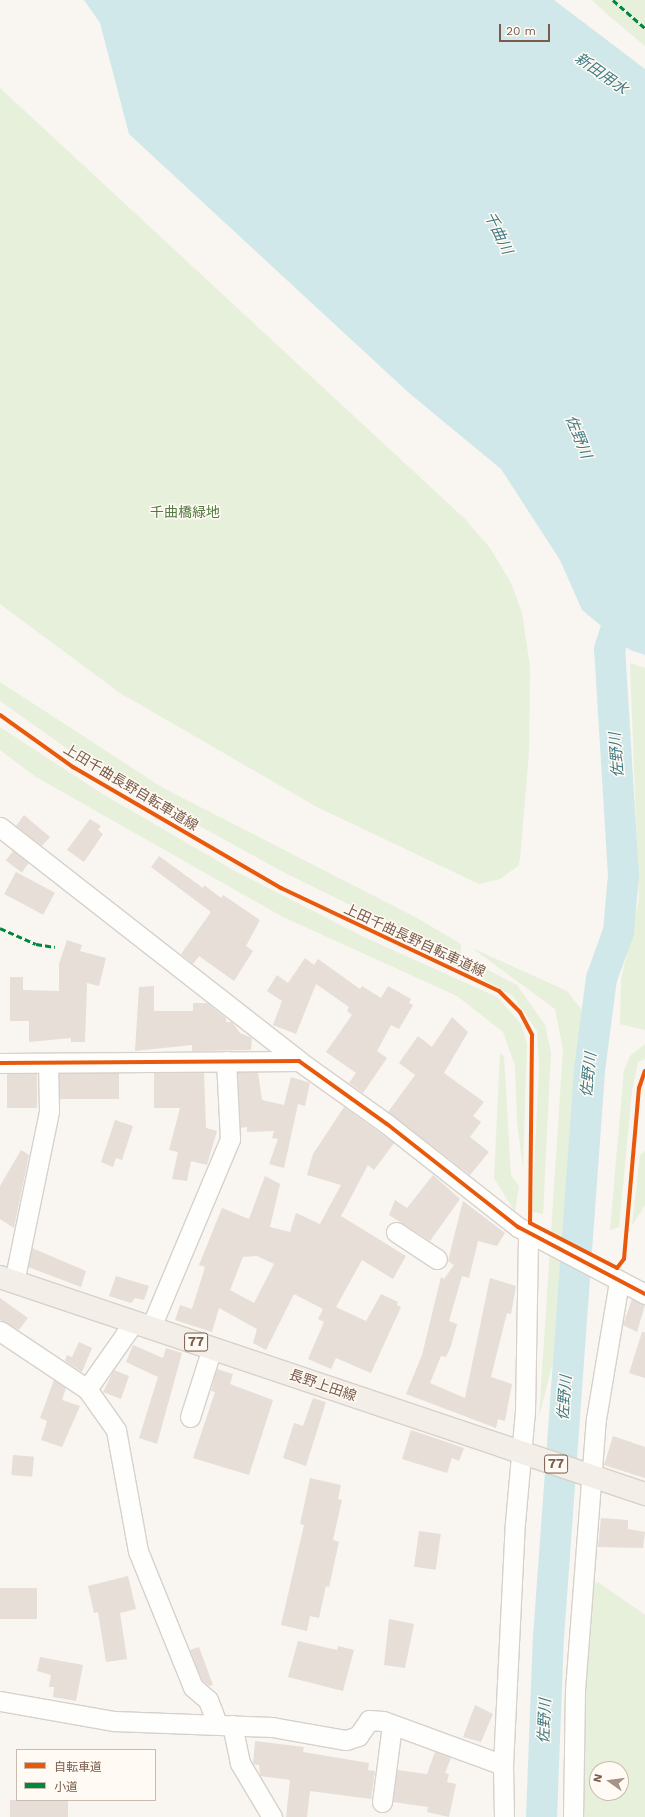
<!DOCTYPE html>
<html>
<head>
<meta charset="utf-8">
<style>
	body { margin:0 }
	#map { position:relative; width:645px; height:1817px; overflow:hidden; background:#f9f5f0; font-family:"Work Sans","Noto Sans JP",sans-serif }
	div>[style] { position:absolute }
	.green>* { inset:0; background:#e7f0db }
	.water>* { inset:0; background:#d0e8ea }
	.river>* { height:31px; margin:-15.5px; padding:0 15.5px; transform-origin:15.5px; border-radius:15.5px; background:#d0e8ea }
	.building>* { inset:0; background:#e6ded7; transform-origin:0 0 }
	.roads { filter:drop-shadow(1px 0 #d7d1cb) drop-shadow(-1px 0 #d7d1cb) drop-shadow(0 1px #d7d1cb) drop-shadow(0 -1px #d7d1cb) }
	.minor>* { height:19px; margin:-9.5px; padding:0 9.5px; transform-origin:9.5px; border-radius:9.5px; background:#fefefd }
	.major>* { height:22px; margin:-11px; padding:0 11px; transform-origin:11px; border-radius:11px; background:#f3eee8 }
	.quiet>* { height:3px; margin-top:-1.5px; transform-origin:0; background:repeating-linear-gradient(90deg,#00873e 0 6px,transparent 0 9px) }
	.cycleway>* { height:4px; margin:-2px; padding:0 2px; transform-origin:2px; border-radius:2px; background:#e8590c }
	span { translate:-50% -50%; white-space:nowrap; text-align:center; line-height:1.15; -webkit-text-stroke:3px #fffaf3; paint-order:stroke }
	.shield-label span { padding:1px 3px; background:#fffaf3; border:1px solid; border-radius:3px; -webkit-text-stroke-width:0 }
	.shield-label { font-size:13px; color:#7a5c4d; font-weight:700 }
	.park-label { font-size:14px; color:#537a41 }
	.street-label { font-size:14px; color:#7a5c4d }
	.water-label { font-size:15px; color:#437c86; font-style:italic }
	.legend { position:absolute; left:16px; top:1749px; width:140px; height:52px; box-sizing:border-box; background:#fffaf3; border:1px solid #cabbb1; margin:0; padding:5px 7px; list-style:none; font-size:12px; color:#7a5c4d }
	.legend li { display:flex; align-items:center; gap:8px; height:20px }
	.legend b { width:20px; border:1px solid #cabbb1 }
	.north { position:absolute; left:589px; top:1761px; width:40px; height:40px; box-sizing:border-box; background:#fffaf3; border:1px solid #cabbb1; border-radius:50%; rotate:284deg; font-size:11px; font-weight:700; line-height:16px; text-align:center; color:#7a5c4d }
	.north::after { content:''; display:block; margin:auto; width:14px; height:18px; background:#a69286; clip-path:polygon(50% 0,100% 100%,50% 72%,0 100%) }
	.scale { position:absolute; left:499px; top:24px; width:51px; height:18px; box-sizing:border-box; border:2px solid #7a5c4d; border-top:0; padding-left:5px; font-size:12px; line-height:14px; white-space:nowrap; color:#7a5c4d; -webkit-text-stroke:3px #fffaf3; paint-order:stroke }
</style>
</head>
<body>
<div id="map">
	<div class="green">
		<i style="clip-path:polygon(592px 0,645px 0,645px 46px,606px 13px)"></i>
		<i style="clip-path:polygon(0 88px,465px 519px,490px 548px,511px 583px,522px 613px,530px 667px,529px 753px,520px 859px,518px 866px,500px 879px,479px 884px,317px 807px,120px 693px,0 604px)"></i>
		<i style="clip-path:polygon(630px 663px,645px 668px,645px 1030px,620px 1024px,621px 979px,639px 900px)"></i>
		<i style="clip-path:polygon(0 682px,163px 788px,417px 918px,461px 944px,461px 956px,517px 985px,545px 1025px,551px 1053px,543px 1214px,532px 1212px,539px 1069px,537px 1031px,513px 996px,453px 962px,448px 953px,285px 873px,96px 769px,0 701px)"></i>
		<i style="clip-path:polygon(0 727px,101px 793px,235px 871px,364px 937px,497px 997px,522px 1025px,527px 1045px,523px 1169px,517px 1121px,515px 1065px,503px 1032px,457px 996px,283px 917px,36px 777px,0 750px)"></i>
		<i style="clip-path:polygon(472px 948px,567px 991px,607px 1042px,597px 1173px,579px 1277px,566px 1311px,539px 1417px,563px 1049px,555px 1009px)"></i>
		<i style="clip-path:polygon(645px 1044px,645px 1059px,638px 1062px,632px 1091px,619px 1227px,610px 1230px,624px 1070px,630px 1056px)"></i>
		<i style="clip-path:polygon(500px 1053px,504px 1056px,511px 1175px,519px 1186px,515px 1212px,494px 1178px)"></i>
		<i style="clip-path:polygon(645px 1151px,645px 1205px,632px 1226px,640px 1155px)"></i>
		<i style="clip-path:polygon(evenodd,598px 1582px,645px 1615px,645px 1817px,580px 1817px,581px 1715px,591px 1586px,598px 1582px,597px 1769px,621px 1769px,621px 1793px,597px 1793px,597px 1769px)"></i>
	</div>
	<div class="water">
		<i style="clip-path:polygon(84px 0,554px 0,645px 69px,645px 655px,630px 650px,582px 610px,560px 560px,501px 469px,409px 393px,129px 134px,100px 23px)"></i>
	</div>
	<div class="river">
		<i style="left:541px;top:1817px;width:180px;rotate:-87.8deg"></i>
		<i style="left:548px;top:1637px;width:568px;rotate:-85.86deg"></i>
		<i style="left:589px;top:1070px;width:93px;rotate:-82.6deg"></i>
		<i style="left:601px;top:978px;width:50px;rotate:-70.1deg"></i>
		<i style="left:618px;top:931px;width:56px;rotate:-84.9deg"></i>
		<i style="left:623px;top:875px;width:226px;rotate:-93.5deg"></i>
		<i style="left:609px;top:649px;width:56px;rotate:-72.2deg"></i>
	</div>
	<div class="building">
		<i style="clip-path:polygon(24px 815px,50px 837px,42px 846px,16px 826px)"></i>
		<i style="clip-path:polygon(90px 819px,101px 826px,98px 830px,103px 834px,84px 862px,67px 850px)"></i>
		<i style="left:13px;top:851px;width:20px;height:12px;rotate:37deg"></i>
		<i style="clip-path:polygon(159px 856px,203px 888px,204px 885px,221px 898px,223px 895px,260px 920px,246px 946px,253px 951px,234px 981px,199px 956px,193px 964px,181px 954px,211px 912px,151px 867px)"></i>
		<i style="left:16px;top:872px;width:44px;height:25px;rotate:28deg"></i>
		<i style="clip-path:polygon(67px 940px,82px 945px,80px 951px,106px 958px,99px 986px,87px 983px,85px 1042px,71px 1042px,71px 1038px,29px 1042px,29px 1021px,10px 1021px,10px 977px,23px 977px,23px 990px,59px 991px,59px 964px)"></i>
		<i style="clip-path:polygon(305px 958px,314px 965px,318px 959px,360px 989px,362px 986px,381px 998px,388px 986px,411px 999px,409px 1003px,413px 1005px,399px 1029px,391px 1025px,377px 1051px,387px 1058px,363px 1093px,349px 1083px,356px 1073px,326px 1052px,352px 1015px,347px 1011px,349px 1007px,316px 984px,296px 1034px,273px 1025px,282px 1001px,267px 991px,277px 975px,288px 983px)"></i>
		<i style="clip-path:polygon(154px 986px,154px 1011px,193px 1011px,193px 1003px,207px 1003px,226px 1018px,226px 1022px,232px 1022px,240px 1033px,252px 1038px,251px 1050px,192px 1051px,192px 1045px,135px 1051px,139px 987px)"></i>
		<i style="clip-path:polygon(452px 1017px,468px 1032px,444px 1073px,484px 1102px,473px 1116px,481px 1122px,470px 1137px,489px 1152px,470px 1175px,388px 1112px,415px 1075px,399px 1063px,418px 1036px,432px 1047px)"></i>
		<i style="clip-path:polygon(238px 1072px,258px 1072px,262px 1100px,284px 1105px,291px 1077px,310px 1083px,305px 1106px,298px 1104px,284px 1168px,269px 1164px,278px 1139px,272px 1138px,274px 1131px,247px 1132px,247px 1127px,240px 1128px)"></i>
		<i style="left:119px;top:1073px;width:26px;height:60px;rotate:90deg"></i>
		<i style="clip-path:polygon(154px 1073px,204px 1073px,206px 1128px,217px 1131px,207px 1165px,191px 1161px,187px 1181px,172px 1179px,178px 1152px,169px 1150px,180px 1108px,154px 1108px)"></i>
		<i style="left:7px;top:1074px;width:30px;height:34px"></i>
		<i style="clip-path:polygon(evenodd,344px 1107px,394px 1143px,374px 1170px,368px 1165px,341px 1216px,406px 1256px,393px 1279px,362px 1260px,336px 1307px,366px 1321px,381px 1294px,398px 1302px,397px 1305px,401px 1307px,371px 1373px,336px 1358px,331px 1369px,308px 1359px,324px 1322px,318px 1319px,323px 1309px,294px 1294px,266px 1350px,253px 1343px,257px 1329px,219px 1308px,212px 1332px,175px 1320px,180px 1305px,192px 1309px,205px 1267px,199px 1265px,222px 1208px,249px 1219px,265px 1176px,280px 1184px,270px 1227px,290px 1232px,296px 1213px,320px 1224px,341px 1185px,307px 1175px,313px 1154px,344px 1107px,257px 1256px,274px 1264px,254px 1303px,230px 1290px,243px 1257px,257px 1256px)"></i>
		<i style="clip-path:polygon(115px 1120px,133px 1126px,122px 1160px,116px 1158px,113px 1167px,101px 1162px)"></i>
		<i style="clip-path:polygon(21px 1150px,29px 1155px,14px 1228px,0 1219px,0 1186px)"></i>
		<i style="clip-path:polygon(433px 1175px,460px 1199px,430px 1241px,389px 1215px,395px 1200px,407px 1208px)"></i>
		<i style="clip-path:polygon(463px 1201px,505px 1233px,497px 1246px,478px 1241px,469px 1278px,462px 1276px,449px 1321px,457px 1324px,451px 1346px,446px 1357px,441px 1356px,430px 1383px,465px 1398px,490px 1278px,516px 1286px,511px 1314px,507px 1313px,491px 1377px,512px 1384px,505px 1421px,498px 1419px,496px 1428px,406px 1394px,422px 1355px,441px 1277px,444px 1279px,454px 1265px,448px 1261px)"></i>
		<i style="clip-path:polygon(32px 1248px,86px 1271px,81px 1287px,28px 1267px)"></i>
		<i style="clip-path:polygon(116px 1276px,149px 1286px,144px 1300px,135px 1298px,131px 1303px,109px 1296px)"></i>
		<i style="clip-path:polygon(0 1298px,28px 1318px,19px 1330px,0 1320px)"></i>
		<i style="clip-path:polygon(632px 1299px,645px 1305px,637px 1332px,623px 1325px)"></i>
		<i style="clip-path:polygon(642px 1332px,645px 1332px,645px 1378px,629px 1373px)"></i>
		<i style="clip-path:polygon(79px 1342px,92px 1348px,82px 1372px,65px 1361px,67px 1355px,72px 1357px)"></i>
		<i style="clip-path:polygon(133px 1345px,163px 1358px,166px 1348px,182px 1353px,157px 1444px,139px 1438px,158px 1377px,126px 1362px)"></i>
		<i style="clip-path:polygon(217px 1369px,233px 1374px,230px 1384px,273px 1400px,249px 1475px,193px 1458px,215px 1392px,211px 1391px)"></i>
		<i style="clip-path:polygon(114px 1370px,129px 1376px,121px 1399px,103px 1392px)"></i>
		<i style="clip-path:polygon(54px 1380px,66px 1388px,62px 1400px,80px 1406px,62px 1447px,41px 1440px,47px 1421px,40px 1418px)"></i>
		<i style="clip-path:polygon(313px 1398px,326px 1402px,306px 1466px,283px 1458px,294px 1423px,303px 1426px)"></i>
		<i style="clip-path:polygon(411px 1430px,464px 1448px,459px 1461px,452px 1458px,447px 1473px,402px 1459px)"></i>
		<i style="clip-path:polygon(613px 1436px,645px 1447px,645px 1478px,604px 1465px)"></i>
		<i style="left:13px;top:1455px;width:21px;height:20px;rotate:5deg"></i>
		<i style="clip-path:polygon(310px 1478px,341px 1485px,338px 1499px,342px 1500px,333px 1540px,339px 1542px,329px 1587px,326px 1586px,319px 1618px,310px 1616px,307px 1631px,281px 1625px,304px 1525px,300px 1524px)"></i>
		<i style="clip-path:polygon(601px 1518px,628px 1520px,628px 1529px,645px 1532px,643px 1548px,598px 1547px)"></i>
		<i style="left:419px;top:1531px;width:22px;height:36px;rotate:8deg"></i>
		<i style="clip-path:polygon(128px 1576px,136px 1609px,120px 1613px,127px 1659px,106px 1662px,98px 1612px,94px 1613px,88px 1586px)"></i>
		<i style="left:37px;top:1588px;width:31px;height:37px;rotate:90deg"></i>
		<i style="clip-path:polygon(389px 1619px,414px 1624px,405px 1668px,384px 1665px)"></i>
		<i style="clip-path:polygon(298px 1641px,337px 1650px,338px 1646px,354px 1650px,343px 1691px,288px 1677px)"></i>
		<i style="clip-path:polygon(199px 1647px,213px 1685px,209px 1686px,202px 1680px,190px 1650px)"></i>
		<i style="clip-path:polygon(40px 1657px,83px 1665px,76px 1701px,53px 1697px,54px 1687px,49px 1687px,51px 1675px,37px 1671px)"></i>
		<i style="clip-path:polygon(475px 1705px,493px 1714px,481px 1742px,463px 1737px)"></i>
		<i style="clip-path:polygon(255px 1741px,304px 1747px,303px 1752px,369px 1763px,368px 1770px,375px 1771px,371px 1799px,310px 1791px,307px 1817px,286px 1817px,290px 1780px,260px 1776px,259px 1765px,253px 1764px)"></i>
		<i style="clip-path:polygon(435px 1752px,451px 1758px,445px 1773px,449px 1774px,447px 1782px,456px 1784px,449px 1817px,427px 1812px,428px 1807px,393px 1802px,397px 1770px,427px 1774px)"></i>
		<i style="left:10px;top:1800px;width:58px;height:17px"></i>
	</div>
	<div class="roads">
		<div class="minor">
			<i style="left:0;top:827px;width:380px;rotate:38deg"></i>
			<i style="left:0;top:1063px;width:299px;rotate:-0.4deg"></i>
			<i style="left:299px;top:1061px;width:108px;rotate:35.6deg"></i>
			<i style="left:387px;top:1124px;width:167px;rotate:38.2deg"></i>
			<i style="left:518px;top:1227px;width:144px;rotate:27.8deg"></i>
			<i style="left:396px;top:1232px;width:49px;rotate:33.4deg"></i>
			<i style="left:14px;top:1282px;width:175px;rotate:-78.4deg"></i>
			<i style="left:49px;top:1111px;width:48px;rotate:-91.2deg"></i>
			<i style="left:151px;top:1327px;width:204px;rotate:-67.2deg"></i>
			<i style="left:230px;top:1139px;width:78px;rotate:-92.9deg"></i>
			<i style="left:0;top:1331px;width:105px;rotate:33.7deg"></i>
			<i style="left:87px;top:1389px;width:50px;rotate:54.7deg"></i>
			<i style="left:116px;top:1430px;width:123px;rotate:79.7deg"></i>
			<i style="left:138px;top:1551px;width:147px;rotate:68deg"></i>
			<i style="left:193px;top:1687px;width:20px;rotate:41deg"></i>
			<i style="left:208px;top:1700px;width:26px;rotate:69deg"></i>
			<i style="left:87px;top:1389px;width:82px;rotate:-55deg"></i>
			<i style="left:190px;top:1417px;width:72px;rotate:-72.3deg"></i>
			<i style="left:0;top:1701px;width:116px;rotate:10deg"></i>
			<i style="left:114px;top:1721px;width:158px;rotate:2.2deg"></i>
			<i style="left:272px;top:1727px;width:75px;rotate:10deg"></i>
			<i style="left:346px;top:1740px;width:13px;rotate:-18deg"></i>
			<i style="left:358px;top:1736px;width:19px;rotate:-55deg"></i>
			<i style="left:369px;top:1720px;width:14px;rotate:4deg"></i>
			<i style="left:383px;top:1721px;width:128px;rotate:20.1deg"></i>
			<i style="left:232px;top:1725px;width:39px;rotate:78deg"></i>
			<i style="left:240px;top:1763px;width:63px;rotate:59.3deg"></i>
			<i style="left:382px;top:1802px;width:78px;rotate:-82.6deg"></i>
			<i style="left:504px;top:1817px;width:52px;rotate:-91.1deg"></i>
			<i style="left:503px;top:1765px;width:242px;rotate:-87.2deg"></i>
			<i style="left:515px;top:1523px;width:112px;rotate:-84.9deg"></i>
			<i style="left:525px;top:1411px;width:177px;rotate:-89deg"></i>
			<i style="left:573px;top:1817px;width:127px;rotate:-89.1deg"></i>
			<i style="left:575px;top:1690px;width:272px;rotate:-85.6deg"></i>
			<i style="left:596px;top:1419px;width:139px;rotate:-80.5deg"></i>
		</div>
		<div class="major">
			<i style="left:0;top:1277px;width:681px;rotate:18.59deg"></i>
		</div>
	</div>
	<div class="quiet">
		<i style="left:613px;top:0;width:43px;rotate:41.2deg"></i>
		<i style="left:0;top:928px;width:39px;rotate:24deg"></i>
		<i style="left:36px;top:944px;width:19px;rotate:9deg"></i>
	</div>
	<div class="cycleway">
		<i style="left:0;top:715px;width:90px;rotate:35.5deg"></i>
		<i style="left:73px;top:767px;width:241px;rotate:30.2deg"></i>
		<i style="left:281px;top:888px;width:241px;rotate:25.3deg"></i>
		<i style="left:499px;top:991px;width:30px;rotate:45deg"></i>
		<i style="left:520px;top:1012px;width:26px;rotate:62deg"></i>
		<i style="left:532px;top:1035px;width:188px;rotate:90.6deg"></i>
		<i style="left:530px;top:1223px;width:98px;rotate:27.3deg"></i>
		<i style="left:617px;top:1268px;width:11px;rotate:-52deg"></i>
		<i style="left:624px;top:1259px;width:172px;rotate:-85deg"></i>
		<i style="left:639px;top:1088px;width:18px;rotate:-71deg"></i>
		<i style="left:0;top:1063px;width:299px;rotate:-0.4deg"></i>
		<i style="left:299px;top:1061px;width:108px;rotate:35.6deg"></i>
		<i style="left:387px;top:1124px;width:167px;rotate:38.2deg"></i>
		<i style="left:518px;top:1227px;width:144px;rotate:27.8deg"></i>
	</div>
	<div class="shield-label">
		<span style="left:196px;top:1342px">77</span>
		<span style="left:556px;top:1464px">77</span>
	</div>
	<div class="park-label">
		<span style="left:185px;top:512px">千曲橋緑地</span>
	</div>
	<div class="street-label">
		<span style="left:131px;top:787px;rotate:31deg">上田千曲長野自転車道線</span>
		<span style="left:415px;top:940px;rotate:25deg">上田千曲長野自転車道線</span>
		<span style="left:323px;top:1385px;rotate:19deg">長野上田線</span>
	</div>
	<div class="water-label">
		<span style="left:601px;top:74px;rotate:35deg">新田用水</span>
		<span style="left:498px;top:233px;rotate:64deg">千曲川</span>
		<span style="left:578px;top:437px;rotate:68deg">佐野川</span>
		<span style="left:617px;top:755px;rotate:-94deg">佐野川</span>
		<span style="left:589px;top:1075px;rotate:-84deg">佐野川</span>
		<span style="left:565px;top:1398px;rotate:-86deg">佐野川</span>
		<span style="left:545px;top:1721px;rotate:-88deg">佐野川</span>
	</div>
	<ul class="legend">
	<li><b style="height:5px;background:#e8590c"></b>自転車道</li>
	<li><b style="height:5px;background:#00873e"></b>小道</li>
	</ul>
	<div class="north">N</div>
	<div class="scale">20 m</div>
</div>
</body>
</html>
